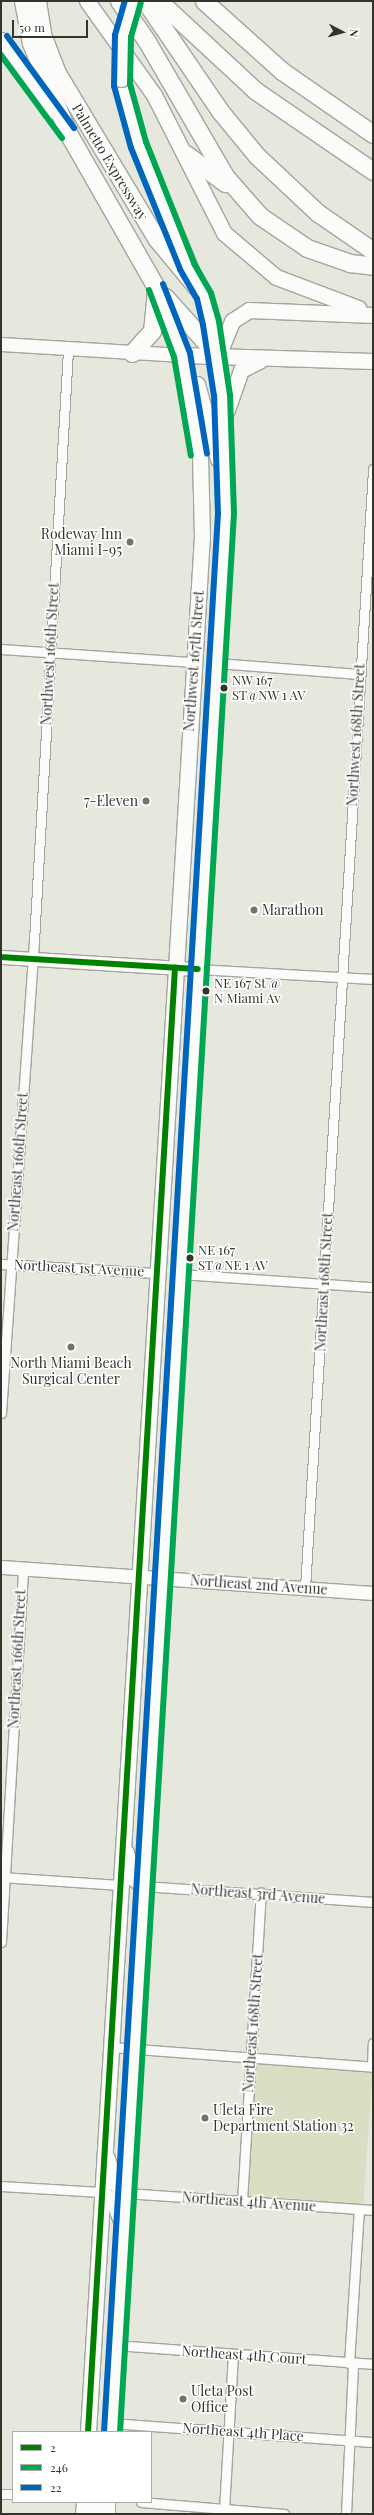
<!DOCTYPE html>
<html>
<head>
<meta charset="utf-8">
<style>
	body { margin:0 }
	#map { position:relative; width:374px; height:2515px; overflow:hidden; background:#e6e8dd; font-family:"Playfair Display",serif }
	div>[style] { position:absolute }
	.green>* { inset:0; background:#dadfc3; transform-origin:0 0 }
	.roads { filter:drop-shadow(1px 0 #a4a59e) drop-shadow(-1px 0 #a4a59e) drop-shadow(0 1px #a4a59e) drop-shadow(0 -1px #a4a59e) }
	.street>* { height:9px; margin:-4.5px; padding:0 4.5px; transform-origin:4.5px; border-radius:4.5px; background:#fbfcfa }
	.secondary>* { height:13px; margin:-6.5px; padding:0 6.5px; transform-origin:6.5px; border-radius:6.5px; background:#fbfcfa }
	.primary>* { height:15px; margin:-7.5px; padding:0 7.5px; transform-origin:7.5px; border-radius:7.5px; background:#fbfcfa }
	.highway>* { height:17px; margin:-8.5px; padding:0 8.5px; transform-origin:8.5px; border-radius:8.5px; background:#fbfcfa }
	.bridges { filter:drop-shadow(1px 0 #a4a59e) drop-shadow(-1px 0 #a4a59e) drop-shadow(0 1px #a4a59e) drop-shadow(0 -1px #a4a59e) }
	.highway-bridge>* { height:17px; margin:-8.5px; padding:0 8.5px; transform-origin:8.5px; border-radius:8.5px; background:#fbfcfa }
	.bus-1>* { height:6px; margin:-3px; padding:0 3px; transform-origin:3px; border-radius:3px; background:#008000 }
	.bus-2>* { height:6px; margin:-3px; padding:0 3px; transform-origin:3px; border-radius:3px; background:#00a651 }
	.bus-3>* { height:6px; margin:-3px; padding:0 3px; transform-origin:3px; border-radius:3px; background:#0065bd }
	.dots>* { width:11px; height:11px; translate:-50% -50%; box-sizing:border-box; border:2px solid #fff; border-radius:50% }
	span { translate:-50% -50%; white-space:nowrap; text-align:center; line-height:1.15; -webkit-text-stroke:3px #fff; paint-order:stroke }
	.bus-label { font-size:13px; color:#33352d }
	.left { translate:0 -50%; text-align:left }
	.street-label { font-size:14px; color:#33352d }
	.poi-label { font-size:14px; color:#33352d }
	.right { translate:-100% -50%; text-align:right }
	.frame { position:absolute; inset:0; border:2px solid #33352d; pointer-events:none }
	.legend { position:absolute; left:12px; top:2431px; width:140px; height:72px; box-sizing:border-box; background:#fff; border:1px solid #adaeab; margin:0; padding:5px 7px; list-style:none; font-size:12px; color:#33352d }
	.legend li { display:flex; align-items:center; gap:8px; height:20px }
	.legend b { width:20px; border:1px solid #adaeab }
	.north { position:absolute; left:322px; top:12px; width:40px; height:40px; -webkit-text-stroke:3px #fff; paint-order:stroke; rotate:96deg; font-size:11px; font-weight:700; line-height:16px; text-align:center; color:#33352d }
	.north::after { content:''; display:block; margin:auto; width:14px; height:18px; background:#33352d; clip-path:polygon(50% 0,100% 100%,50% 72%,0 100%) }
	.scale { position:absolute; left:12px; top:20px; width:76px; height:18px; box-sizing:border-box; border:2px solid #33352d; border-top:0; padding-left:5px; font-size:12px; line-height:14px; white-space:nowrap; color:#33352d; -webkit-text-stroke:3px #fff; paint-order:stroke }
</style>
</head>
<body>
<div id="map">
	<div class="green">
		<i style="left:250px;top:2062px;width:123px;height:137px;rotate:4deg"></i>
	</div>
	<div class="roads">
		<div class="street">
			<i style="left:1px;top:649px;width:193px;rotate:3.9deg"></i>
			<i style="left:217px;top:663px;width:142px;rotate:4.4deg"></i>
			<i style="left:198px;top:969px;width:175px;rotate:3.3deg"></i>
			<i style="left:1px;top:1264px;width:155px;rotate:3.3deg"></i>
			<i style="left:180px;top:1274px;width:193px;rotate:3.9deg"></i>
			<i style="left:1px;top:1413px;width:473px;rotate:-86deg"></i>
			<i style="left:34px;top:941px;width:593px;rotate:-86.71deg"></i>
			<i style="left:305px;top:1588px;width:1121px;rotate:-86.52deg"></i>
			<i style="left:1px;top:1877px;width:119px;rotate:3.8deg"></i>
			<i style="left:143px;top:1886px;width:231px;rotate:4deg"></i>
			<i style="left:1px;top:1942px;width:375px;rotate:-86.6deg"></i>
			<i style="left:110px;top:2047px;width:264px;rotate:4.3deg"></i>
			<i style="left:372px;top:2067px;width:24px;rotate:-88deg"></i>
			<i style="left:1px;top:2186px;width:100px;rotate:3.4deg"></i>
			<i style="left:125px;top:2193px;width:249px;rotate:3.9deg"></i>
			<i style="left:242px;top:2201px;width:309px;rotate:-86.5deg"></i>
			<i style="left:116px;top:2345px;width:258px;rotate:4.2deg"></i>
			<i style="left:349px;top:2363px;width:153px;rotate:-86.3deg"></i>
			<i style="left:112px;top:2423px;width:262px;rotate:4.2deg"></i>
			<i style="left:1px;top:2494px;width:12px"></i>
			<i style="left:141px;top:2502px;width:144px;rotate:4.8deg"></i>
			<i style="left:224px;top:2510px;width:155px;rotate:-86.7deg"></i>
			<i style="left:346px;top:2514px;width:151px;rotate:-87.3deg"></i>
		</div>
		<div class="secondary">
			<i style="left:1px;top:344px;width:181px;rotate:3.5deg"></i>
			<i style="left:1px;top:957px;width:197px;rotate:3.5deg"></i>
			<i style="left:1px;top:1567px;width:373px;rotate:4deg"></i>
		</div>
		<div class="primary">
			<i style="left:87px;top:1px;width:115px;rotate:54.5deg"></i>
			<i style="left:154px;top:95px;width:155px;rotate:63.1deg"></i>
			<i style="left:224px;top:233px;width:68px;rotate:40.2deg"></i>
			<i style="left:276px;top:277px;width:88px;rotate:20.7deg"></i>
			<i style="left:182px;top:355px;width:191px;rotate:1.8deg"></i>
			<i style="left:197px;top:384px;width:78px;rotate:74.4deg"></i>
			<i style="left:227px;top:410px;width:42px;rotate:-70.7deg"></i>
			<i style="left:241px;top:370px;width:22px;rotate:-27deg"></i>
			<i style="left:126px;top:1852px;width:27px;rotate:75deg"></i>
			<i style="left:133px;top:1878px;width:13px;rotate:39deg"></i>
			<i style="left:107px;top:2158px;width:25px;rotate:74deg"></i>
			<i style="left:114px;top:2182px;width:16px;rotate:45deg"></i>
			<i style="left:101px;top:2192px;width:15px;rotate:37deg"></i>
			<i style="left:113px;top:2201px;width:24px;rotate:68deg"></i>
			<i style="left:88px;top:2432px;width:1898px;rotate:-86.56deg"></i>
			<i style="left:202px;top:537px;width:81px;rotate:-91.4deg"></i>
			<i style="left:200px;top:456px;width:103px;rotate:-100.1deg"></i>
			<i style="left:112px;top:2432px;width:1921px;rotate:-86.6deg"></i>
			<i style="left:226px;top:514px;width:158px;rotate:-92.9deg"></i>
			<i style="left:218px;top:356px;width:38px;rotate:-68deg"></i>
			<i style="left:232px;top:321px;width:20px;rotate:-33deg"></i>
			<i style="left:249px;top:310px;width:124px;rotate:2.3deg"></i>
			<i style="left:91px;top:2502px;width:14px;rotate:56deg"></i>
			<i style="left:83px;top:2514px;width:12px;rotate:-85deg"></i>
			<i style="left:107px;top:2514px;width:12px;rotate:-90deg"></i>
		</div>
		<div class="highway">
			<i style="left:23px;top:1px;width:43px;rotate:79.2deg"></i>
			<i style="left:31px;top:43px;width:97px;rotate:67.7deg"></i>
			<i style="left:68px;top:133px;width:177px;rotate:60.3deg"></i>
			<i style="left:156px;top:287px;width:73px;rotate:69.1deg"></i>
			<i style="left:37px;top:1px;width:33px;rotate:81deg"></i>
			<i style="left:42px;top:34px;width:42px;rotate:69deg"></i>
			<i style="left:57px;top:73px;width:192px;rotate:59deg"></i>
			<i style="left:156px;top:238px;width:75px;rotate:50.4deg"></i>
			<i style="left:204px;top:296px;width:62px;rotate:76.9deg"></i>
			<i style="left:119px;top:1px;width:47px;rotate:55.3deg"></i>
			<i style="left:146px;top:40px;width:157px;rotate:59.8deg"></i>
			<i style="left:225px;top:176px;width:53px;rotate:48.8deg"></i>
			<i style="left:260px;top:216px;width:57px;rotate:34.2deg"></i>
			<i style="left:307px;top:248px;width:46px;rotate:19.2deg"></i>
			<i style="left:350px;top:263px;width:23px;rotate:7deg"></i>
			<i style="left:145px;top:1px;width:133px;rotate:55.7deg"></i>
			<i style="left:220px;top:111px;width:58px;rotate:50.6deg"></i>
			<i style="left:257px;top:156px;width:83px;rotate:43.1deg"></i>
			<i style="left:318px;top:213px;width:67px;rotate:34.6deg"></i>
			<i style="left:159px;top:1px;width:132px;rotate:42.9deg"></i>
			<i style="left:256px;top:91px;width:142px;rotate:34.4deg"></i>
			<i style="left:204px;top:1px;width:105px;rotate:41.9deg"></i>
			<i style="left:282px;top:71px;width:111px;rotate:34.7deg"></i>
			<i style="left:1px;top:41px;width:85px;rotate:54.1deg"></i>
			<i style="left:121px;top:78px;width:69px;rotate:75.8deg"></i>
			<i style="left:138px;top:145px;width:141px;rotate:67.4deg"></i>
			<i style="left:186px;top:154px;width:49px;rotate:36.6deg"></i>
			<i style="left:165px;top:297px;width:79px;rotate:48.1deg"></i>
			<i style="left:132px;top:353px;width:30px;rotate:-48deg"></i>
			<i style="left:152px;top:331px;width:40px;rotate:-84.3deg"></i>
		</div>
	</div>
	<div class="bridges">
		<div class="highway-bridge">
			<i style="left:121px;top:78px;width:42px;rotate:-87.3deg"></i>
			<i style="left:123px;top:36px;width:36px;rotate:-74deg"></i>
		</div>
	</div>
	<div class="bus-1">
		<i style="left:1px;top:957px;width:197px;rotate:3.5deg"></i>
		<i style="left:88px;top:2432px;width:1467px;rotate:-86.6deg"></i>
	</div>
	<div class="bus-2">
		<i style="left:1px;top:55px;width:103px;rotate:53.7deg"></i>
		<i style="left:149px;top:290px;width:72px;rotate:69.5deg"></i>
		<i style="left:174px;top:357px;width:100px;rotate:80.3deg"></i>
		<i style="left:120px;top:2432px;width:1921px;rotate:-86.6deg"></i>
		<i style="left:234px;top:514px;width:119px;rotate:-91.9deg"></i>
		<i style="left:230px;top:395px;width:75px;rotate:-98.5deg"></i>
		<i style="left:219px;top:321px;width:29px;rotate:-106deg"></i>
		<i style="left:211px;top:293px;width:34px;rotate:-120deg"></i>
		<i style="left:194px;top:263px;width:130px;rotate:-111.6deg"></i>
		<i style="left:146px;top:142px;width:60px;rotate:-105.4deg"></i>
		<i style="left:130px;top:84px;width:47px;rotate:-88.8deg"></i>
		<i style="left:131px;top:37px;width:35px;rotate:-74deg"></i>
	</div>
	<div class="bus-3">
		<i style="left:7px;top:36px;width:114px;rotate:53.9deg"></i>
		<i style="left:163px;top:284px;width:74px;rotate:68.6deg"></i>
		<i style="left:190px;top:353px;width:102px;rotate:80.4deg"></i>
		<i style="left:104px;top:2432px;width:1921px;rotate:-86.6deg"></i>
		<i style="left:218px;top:514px;width:118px;rotate:-91.9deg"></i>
		<i style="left:214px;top:396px;width:72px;rotate:-98.8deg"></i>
		<i style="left:203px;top:325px;width:27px;rotate:-103deg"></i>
		<i style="left:197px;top:299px;width:34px;rotate:-120deg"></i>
		<i style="left:180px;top:269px;width:131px;rotate:-112deg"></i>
		<i style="left:131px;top:148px;width:64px;rotate:-105.3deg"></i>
		<i style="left:114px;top:86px;width:51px;rotate:-88.9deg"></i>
		<i style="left:115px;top:35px;width:35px;rotate:-74deg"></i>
	</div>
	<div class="dots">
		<i style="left:130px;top:542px;background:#72746b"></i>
		<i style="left:224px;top:688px;background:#33352d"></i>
		<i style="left:146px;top:801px;background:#72746b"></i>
		<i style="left:254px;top:910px;background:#72746b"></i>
		<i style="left:206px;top:991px;background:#33352d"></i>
		<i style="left:190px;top:1258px;background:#33352d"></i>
		<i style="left:71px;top:1347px;background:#72746b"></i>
		<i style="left:205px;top:2118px;background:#72746b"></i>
		<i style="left:183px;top:2399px;background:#72746b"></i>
	</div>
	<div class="bus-label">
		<span class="left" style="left:232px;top:688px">NW 167<br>ST@NW 1 AV</span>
		<span class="left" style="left:214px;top:991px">NE 167 St @<br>N Miami Av</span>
		<span class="left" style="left:198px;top:1258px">NE 167<br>ST@NE 1 AV</span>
	</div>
	<div class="street-label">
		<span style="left:110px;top:162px;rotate:59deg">Palmetto Expressway</span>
		<span style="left:50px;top:654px;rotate:-87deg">Northwest 166th Street</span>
		<span style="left:194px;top:661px;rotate:-86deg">Northwest 167th Street</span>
		<span style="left:356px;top:735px;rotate:-87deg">Northwest 168th Street</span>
		<span style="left:18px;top:1162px;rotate:-86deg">Northeast 166th Street</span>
		<span style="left:79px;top:1268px;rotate:3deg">Northeast 1st Avenue</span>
		<span style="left:324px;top:1282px;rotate:-87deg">Northeast 168th Street</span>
		<span style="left:259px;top:1585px;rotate:4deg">Northeast 2nd Avenue</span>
		<span style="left:17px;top:1659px;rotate:-87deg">Northeast 166th Street</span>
		<span style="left:258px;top:1894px;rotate:4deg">Northeast 3rd Avenue</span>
		<span style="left:253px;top:2023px;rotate:-86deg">Northeast 168th Street</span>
		<span style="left:249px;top:2202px;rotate:4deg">Northeast 4th Avenue</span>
		<span style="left:244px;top:2355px;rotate:4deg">Northeast 4th Court</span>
		<span style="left:243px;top:2432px;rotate:4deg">Northeast 4th Place</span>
	</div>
	<div class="poi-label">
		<span class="right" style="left:122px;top:542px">Rodeway Inn<br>Miami I-95</span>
		<span class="right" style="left:138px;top:801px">7-Eleven</span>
		<span class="left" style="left:262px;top:910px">Marathon</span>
		<span style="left:71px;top:1371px">North Miami Beach<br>Surgical Center</span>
		<span class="left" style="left:213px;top:2118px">Uleta Fire<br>Department Station 32</span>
		<span class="left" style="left:191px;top:2399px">Uleta Post<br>Office</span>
	</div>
	<div class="frame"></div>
	<ul class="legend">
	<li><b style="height:5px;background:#008000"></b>2</li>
	<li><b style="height:5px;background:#00a651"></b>246</li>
	<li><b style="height:5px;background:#0065bd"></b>22</li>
	</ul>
	<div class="north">N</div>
	<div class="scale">50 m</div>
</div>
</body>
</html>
